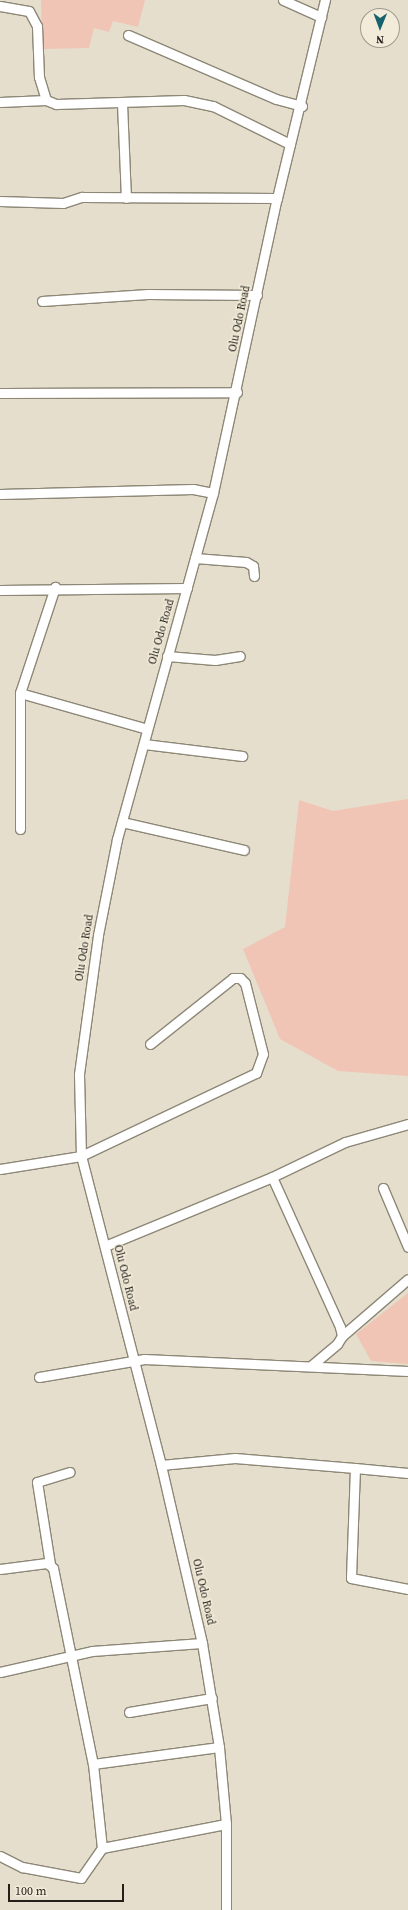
<!DOCTYPE html>
<html>
<head>
<meta charset="utf-8">
<style>
	body { margin:0 }
	#map { position:relative; width:408px; height:1910px; overflow:hidden; background:#e5decc; font-family:"Source Serif 4",serif }
	div>[style] { position:absolute }
	.green>* { inset:0; background:#f1c5b5 }
	.roads { filter:drop-shadow(1px 0 #8d8777) drop-shadow(-1px 0 #8d8777) drop-shadow(0 1px #8d8777) drop-shadow(0 -1px #8d8777) }
	.street>* { height:9px; margin:-4.5px; padding:0 4.5px; transform-origin:4.5px; border-radius:4.5px; background:#fff }
	span { translate:-50% -50%; white-space:nowrap; text-align:center; line-height:1.15; -webkit-text-stroke:3px #f2ebd9; paint-order:stroke }
	.street-label { font-size:11px; color:#23201a }
	.north { position:absolute; left:360px; top:8px; width:40px; height:40px; box-sizing:border-box; background:#f2ebd9; border:1px solid #9f9a8d; border-radius:50%; rotate:181deg; font-size:11px; font-weight:700; line-height:16px; text-align:center; color:#23201a }
	.north::after { content:''; display:block; margin:auto; width:14px; height:18px; background:#16626d; clip-path:polygon(50% 0,100% 100%,50% 72%,0 100%) }
	.scale { position:absolute; left:8px; top:1884px; width:116px; height:18px; box-sizing:border-box; border:2px solid #23201a; border-top:0; padding-left:5px; font-size:12px; line-height:14px; white-space:nowrap; color:#23201a; -webkit-text-stroke:3px #f2ebd9; paint-order:stroke }
</style>
</head>
<body>
<div id="map">
	<div class="green">
		<i style="clip-path:polygon(41px 0,145px 0,138px 27px,113px 21px,109px 32px,94px 28px,89px 48px,42px 49px)"></i>
		<i style="clip-path:polygon(408px 799px,408px 1076px,338px 1071px,280px 1039px,243px 949px,285px 927px,299px 800px,333px 811px)"></i>
		<i style="clip-path:polygon(408px 1293px,408px 1364px,371px 1361px,356px 1334px)"></i>
	</div>
	<div class="roads">
		<div class="street">
			<i style="left:283px;top:0;width:42px;rotate:24.1deg"></i>
			<i style="left:0;top:6px;width:29px;rotate:10deg"></i>
			<i style="left:29px;top:11px;width:17px;rotate:62deg"></i>
			<i style="left:37px;top:26px;width:51px;rotate:87.8deg"></i>
			<i style="left:39px;top:77px;width:24px;rotate:73deg"></i>
			<i style="left:128px;top:35px;width:161px;rotate:23.4deg"></i>
			<i style="left:276px;top:99px;width:27px;rotate:15deg"></i>
			<i style="left:0;top:102px;width:46px;rotate:-2.5deg"></i>
			<i style="left:46px;top:100px;width:11px;rotate:22deg"></i>
			<i style="left:56px;top:104px;width:128px;rotate:-1.8deg"></i>
			<i style="left:184px;top:100px;width:30px;rotate:12deg"></i>
			<i style="left:213px;top:106px;width:86px;rotate:26.3deg"></i>
			<i style="left:122px;top:103px;width:95px;rotate:87.6deg"></i>
			<i style="left:0;top:201px;width:63px;rotate:1.8deg"></i>
			<i style="left:63px;top:203px;width:20px;rotate:-18deg"></i>
			<i style="left:82px;top:197px;width:195px;rotate:0.3deg"></i>
			<i style="left:42px;top:301px;width:106px;rotate:-3.8deg"></i>
			<i style="left:148px;top:294px;width:109px;rotate:0.5deg"></i>
			<i style="left:0;top:393px;width:237px;rotate:-0.2deg"></i>
			<i style="left:0;top:494px;width:193px;rotate:-1.5deg"></i>
			<i style="left:193px;top:489px;width:20px;rotate:11deg"></i>
			<i style="left:195px;top:558px;width:51px;rotate:4.5deg"></i>
			<i style="left:246px;top:562px;width:8px;rotate:30deg"></i>
			<i style="left:253px;top:566px;width:10px;rotate:84deg"></i>
			<i style="left:0;top:590px;width:187px;rotate:-0.6deg"></i>
			<i style="left:167px;top:656px;width:48px;rotate:4.8deg"></i>
			<i style="left:215px;top:660px;width:25px;rotate:-9deg"></i>
			<i style="left:20px;top:693px;width:132px;rotate:15.8deg"></i>
			<i style="left:144px;top:744px;width:99px;rotate:7deg"></i>
			<i style="left:122px;top:822px;width:125px;rotate:12.9deg"></i>
			<i style="left:20px;top:829px;width:136px;rotate:-90deg"></i>
			<i style="left:20px;top:693px;width:112px;rotate:-71.7deg"></i>
			<i style="left:0;top:1169px;width:82px;rotate:-9.1deg"></i>
			<i style="left:81px;top:1156px;width:194px;rotate:-25.4deg"></i>
			<i style="left:256px;top:1073px;width:20px;rotate:-70deg"></i>
			<i style="left:263px;top:1054px;width:73px;rotate:-104.2deg"></i>
			<i style="left:245px;top:983px;width:7px;rotate:-135deg"></i>
			<i style="left:240px;top:978px;width:7px;rotate:180deg"></i>
			<i style="left:233px;top:978px;width:106px;rotate:141.5deg"></i>
			<i style="left:272px;top:1177px;width:165px;rotate:65.6deg"></i>
			<i style="left:340px;top:1327px;width:9px;rotate:77deg"></i>
			<i style="left:342px;top:1336px;width:9px;rotate:122deg"></i>
			<i style="left:337px;top:1344px;width:33px;rotate:140deg"></i>
			<i style="left:383px;top:1188px;width:64px;rotate:67deg"></i>
			<i style="left:105px;top:1246px;width:181px;rotate:-22.4deg"></i>
			<i style="left:272px;top:1177px;width:81px;rotate:-25.6deg"></i>
			<i style="left:345px;top:1142px;width:66px;rotate:-15.9deg"></i>
			<i style="left:342px;top:1336px;width:87px;rotate:-40.8deg"></i>
			<i style="left:39px;top:1377px;width:107px;rotate:-9.7deg"></i>
			<i style="left:144px;top:1359px;width:264px;rotate:2.6deg"></i>
			<i style="left:161px;top:1465px;width:74px;rotate:-5.4deg"></i>
			<i style="left:235px;top:1458px;width:120px;rotate:4.8deg"></i>
			<i style="left:355px;top:1468px;width:110px;rotate:92.1deg"></i>
			<i style="left:351px;top:1578px;width:58px;rotate:10.9deg"></i>
			<i style="left:355px;top:1468px;width:53px;rotate:5.4deg"></i>
			<i style="left:50px;top:1564px;width:83px;rotate:-99deg"></i>
			<i style="left:37px;top:1482px;width:34px;rotate:-17deg"></i>
			<i style="left:0;top:1569px;width:47px;rotate:-7.3deg"></i>
			<i style="left:47px;top:1563px;width:8px;rotate:40deg"></i>
			<i style="left:53px;top:1568px;width:200px;rotate:78.5deg"></i>
			<i style="left:93px;top:1764px;width:84px;rotate:83.9deg"></i>
			<i style="left:0;top:1672px;width:94px;rotate:-12.9deg"></i>
			<i style="left:92px;top:1651px;width:110px;rotate:-4.2deg"></i>
			<i style="left:129px;top:1712px;width:84px;rotate:-9.6deg"></i>
			<i style="left:93px;top:1764px;width:127px;rotate:-7.7deg"></i>
			<i style="left:0;top:1856px;width:25px;rotate:27deg"></i>
			<i style="left:22px;top:1867px;width:60px;rotate:10.6deg"></i>
			<i style="left:81px;top:1878px;width:37px;rotate:-55deg"></i>
			<i style="left:102px;top:1848px;width:126px;rotate:-11deg"></i>
			<i style="left:226px;top:1910px;width:86px;rotate:-90deg"></i>
			<i style="left:226px;top:1824px;width:77px;rotate:-95.2deg"></i>
			<i style="left:219px;top:1747px;width:105px;rotate:-99.3deg"></i>
			<i style="left:202px;top:1643px;width:183px;rotate:-103deg"></i>
			<i style="left:161px;top:1465px;width:319px;rotate:-104.5deg"></i>
			<i style="left:81px;top:1156px;width:82px;rotate:-91.4deg"></i>
			<i style="left:79px;top:1074px;width:140px;rotate:-82.2deg"></i>
			<i style="left:98px;top:935px;width:98px;rotate:-78.8deg"></i>
			<i style="left:117px;top:839px;width:359px;rotate:-74.5deg"></i>
			<i style="left:213px;top:493px;width:302px;rotate:-77.8deg"></i>
			<i style="left:277px;top:198px;width:204px;rotate:-76.4deg"></i>
		</div>
	</div>
	<div class="street-label">
		<span style="left:240px;top:319px;rotate:-78deg">Olu Odo Road</span>
		<span style="left:162px;top:632px;rotate:-74deg">Olu Odo Road</span>
		<span style="left:85px;top:948px;rotate:-81deg">Olu Odo Road</span>
		<span style="left:125px;top:1278px;rotate:76deg">Olu Odo Road</span>
		<span style="left:203px;top:1592px;rotate:77deg">Olu Odo Road</span>
	</div>
	<div class="north">N</div>
	<div class="scale">100 m</div>
</div>
</body>
</html>
